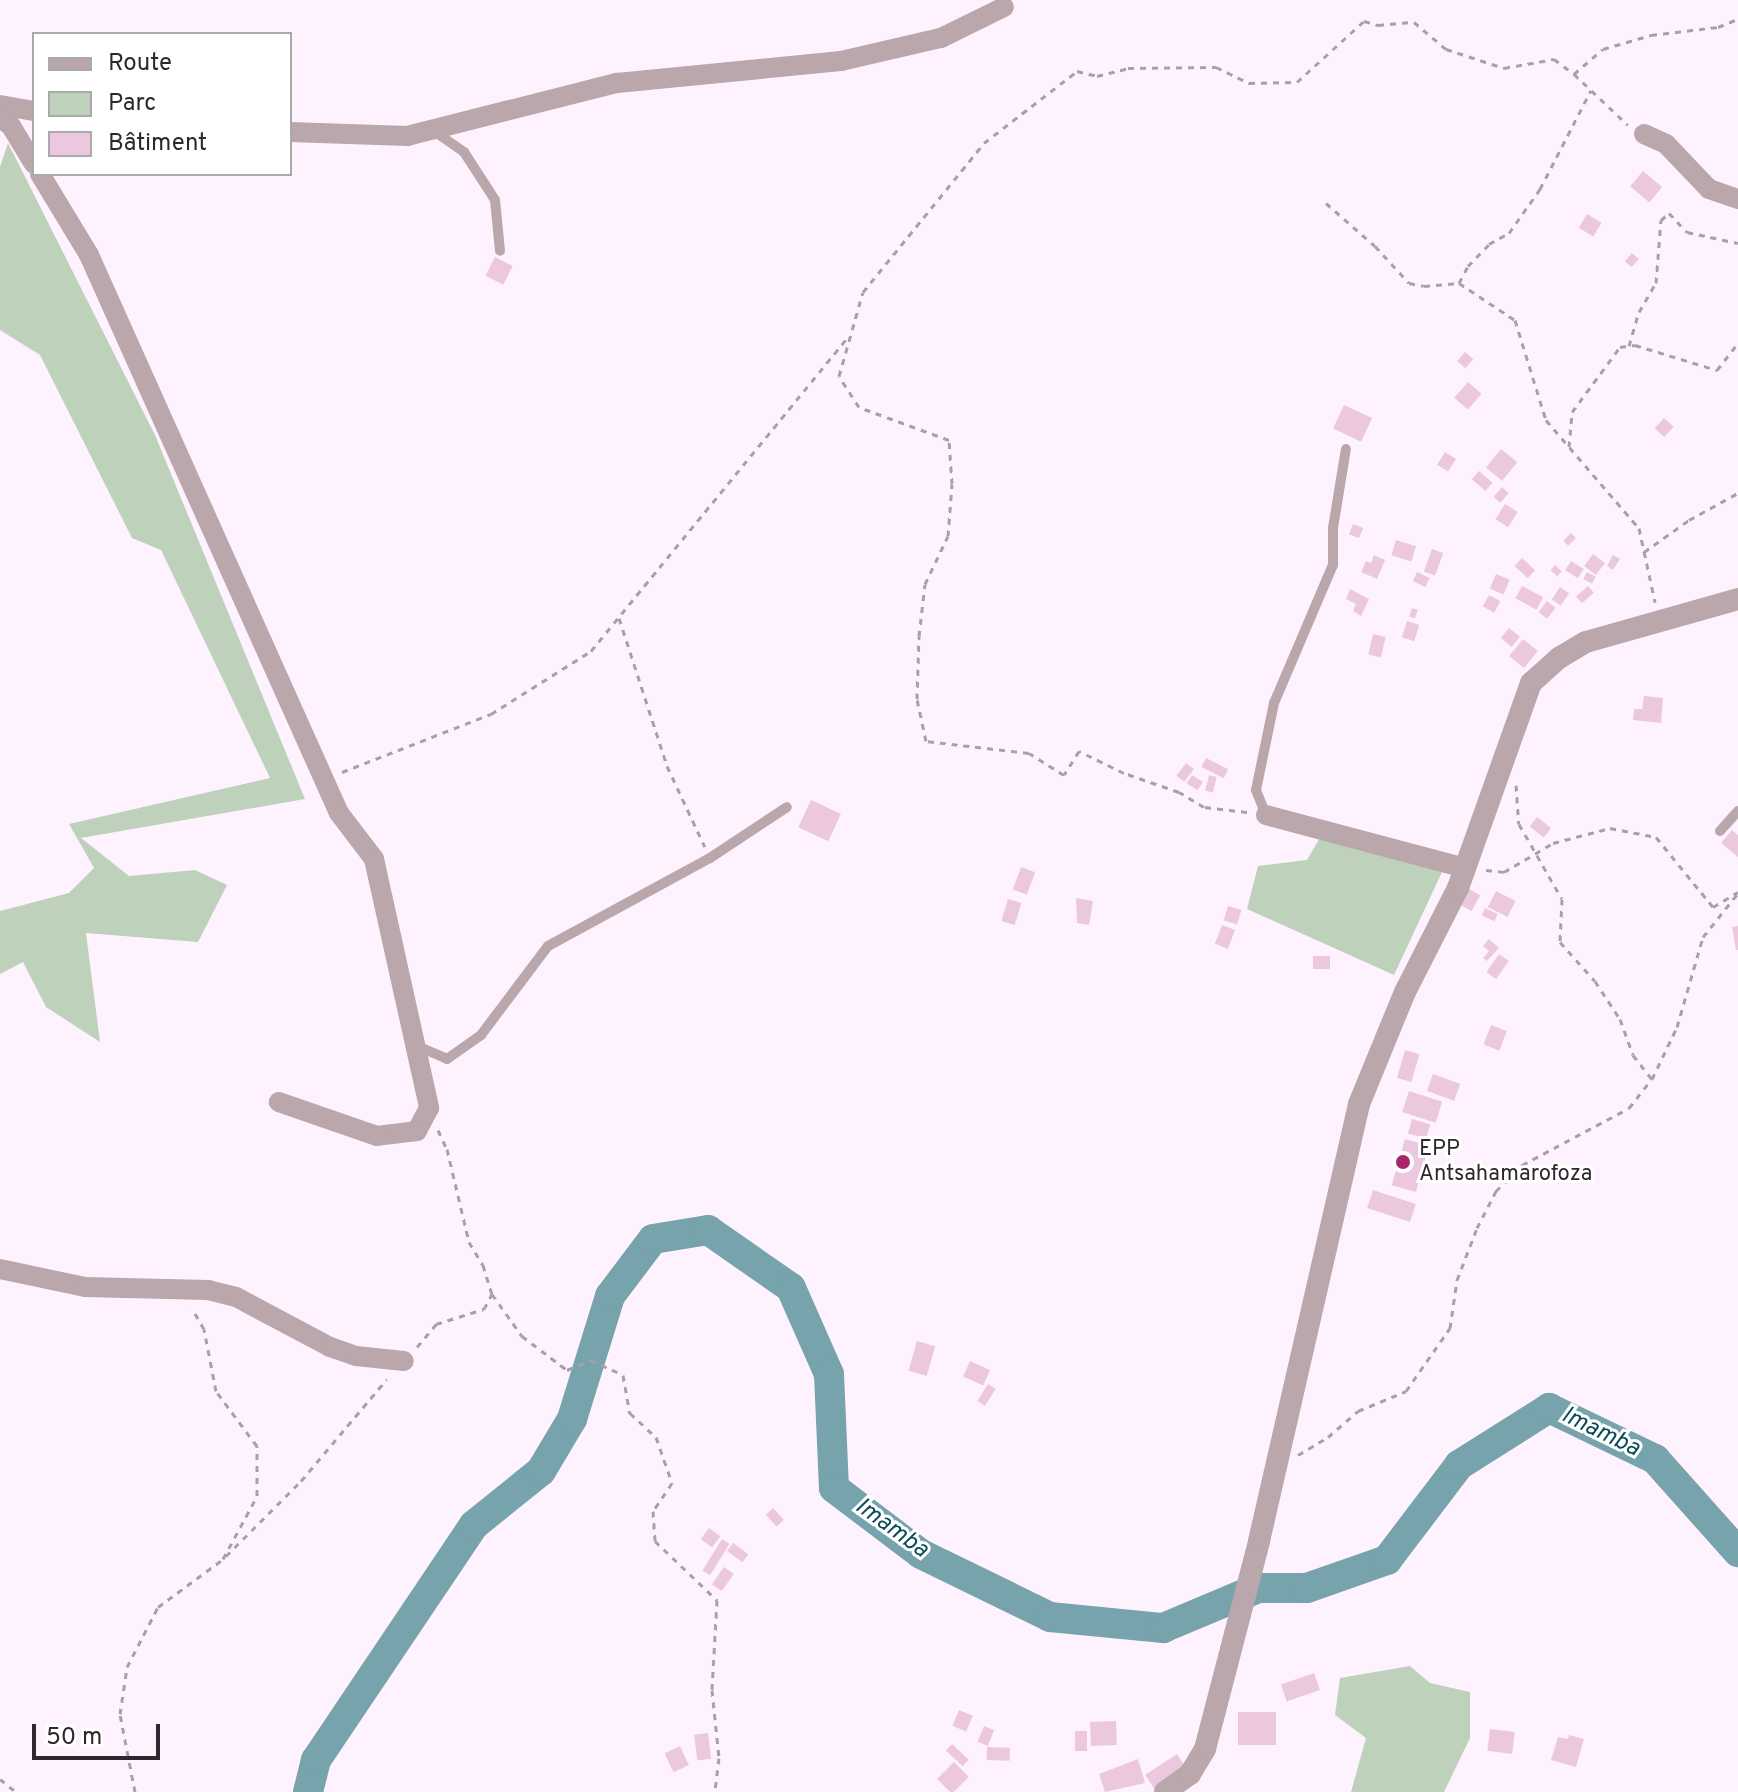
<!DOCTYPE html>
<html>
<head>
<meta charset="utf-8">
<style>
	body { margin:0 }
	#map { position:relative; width:1738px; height:1792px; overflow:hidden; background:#fff2ff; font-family:Overpass,sans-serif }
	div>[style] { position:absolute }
	.green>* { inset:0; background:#bdd1bb }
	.river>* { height:30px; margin:-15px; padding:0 15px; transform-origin:15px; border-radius:15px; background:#77a3ac }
	.building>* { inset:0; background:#ebc8de; transform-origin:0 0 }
	.path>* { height:3px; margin-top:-1.5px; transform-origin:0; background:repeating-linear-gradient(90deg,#a99fa9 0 6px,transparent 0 12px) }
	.service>* { height:10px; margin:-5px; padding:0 5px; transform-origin:5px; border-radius:5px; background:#baa7ac }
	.minor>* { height:20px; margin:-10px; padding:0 10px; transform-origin:10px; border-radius:10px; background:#baa7ac }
	.tertiary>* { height:22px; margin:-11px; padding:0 11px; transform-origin:11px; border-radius:11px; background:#baa7ac }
	.dots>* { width:22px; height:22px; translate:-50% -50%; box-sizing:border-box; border:4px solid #fff; border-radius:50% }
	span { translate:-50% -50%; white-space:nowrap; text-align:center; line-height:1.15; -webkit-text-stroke:6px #fff; paint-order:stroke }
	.poi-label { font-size:22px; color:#2e272e }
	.left { translate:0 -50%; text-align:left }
	.water-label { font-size:24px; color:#0a4c57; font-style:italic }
	.legend { position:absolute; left:32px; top:32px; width:260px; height:144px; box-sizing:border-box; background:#fff; border:2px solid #aba9ab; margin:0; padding:10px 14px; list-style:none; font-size:24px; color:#2e272e }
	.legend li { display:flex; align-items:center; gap:16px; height:40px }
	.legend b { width:40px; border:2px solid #aba9ab }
	.scale { position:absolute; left:32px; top:1724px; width:128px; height:36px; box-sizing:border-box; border:4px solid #2e272e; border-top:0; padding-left:10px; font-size:24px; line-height:28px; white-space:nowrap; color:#2e272e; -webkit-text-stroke:6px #fff; paint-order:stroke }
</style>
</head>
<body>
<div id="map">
	<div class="green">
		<i style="clip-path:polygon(8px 143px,155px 435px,305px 799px,81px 838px,129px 876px,195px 870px,227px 885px,198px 942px,86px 933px,100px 1042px,46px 1007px,23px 962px,0 974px,0 911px,69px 893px,94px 868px,69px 824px,270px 778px,161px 550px,132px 538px,40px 355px,0 330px,0 167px)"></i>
		<i style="clip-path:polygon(1322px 834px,1442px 872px,1394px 975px,1247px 909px,1258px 866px,1307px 860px)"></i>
		<i style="clip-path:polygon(1410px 1666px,1430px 1683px,1470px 1692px,1470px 1738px,1444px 1792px,1351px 1792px,1366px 1738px,1335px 1715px,1340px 1678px)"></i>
	</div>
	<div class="river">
		<i style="left:308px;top:1792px;width:33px;rotate:-76deg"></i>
		<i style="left:316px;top:1760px;width:283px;rotate:-56.1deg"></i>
		<i style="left:474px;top:1525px;width:86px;rotate:-38.9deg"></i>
		<i style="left:541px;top:1471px;width:61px;rotate:-59.2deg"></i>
		<i style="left:572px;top:1419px;width:129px;rotate:-72.8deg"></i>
		<i style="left:610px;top:1296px;width:71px;rotate:-53deg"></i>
		<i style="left:653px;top:1239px;width:56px;rotate:-9.3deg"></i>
		<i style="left:708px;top:1230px;width:101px;rotate:34.9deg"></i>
		<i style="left:791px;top:1288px;width:94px;rotate:66.2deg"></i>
		<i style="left:829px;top:1374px;width:114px;rotate:87.5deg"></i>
		<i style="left:834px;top:1488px;width:109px;rotate:37.2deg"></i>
		<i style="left:921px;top:1554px;width:144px;rotate:26deg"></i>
		<i style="left:1050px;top:1617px;width:114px;rotate:5.6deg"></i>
		<i style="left:1163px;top:1628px;width:103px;rotate:-22.8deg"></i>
		<i style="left:1258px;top:1588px;width:49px"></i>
		<i style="left:1307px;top:1588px;width:85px;rotate:-19.3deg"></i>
		<i style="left:1387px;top:1560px;width:119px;rotate:-52.8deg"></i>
		<i style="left:1459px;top:1465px;width:107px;rotate:-32.3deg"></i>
		<i style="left:1549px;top:1408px;width:118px;rotate:25.7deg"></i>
		<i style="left:1655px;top:1459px;width:125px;rotate:48.3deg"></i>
	</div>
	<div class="building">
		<i style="left:1643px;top:171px;width:25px;height:20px;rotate:40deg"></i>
		<i style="left:1587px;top:214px;width:17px;height:16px;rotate:31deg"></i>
		<i style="left:1632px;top:253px;width:9px;height:11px;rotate:41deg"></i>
		<i style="left:495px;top:257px;width:20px;height:21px;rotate:27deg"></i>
		<i style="left:1465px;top:352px;width:11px;height:12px;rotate:41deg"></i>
		<i style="left:1468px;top:382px;width:18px;height:21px;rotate:41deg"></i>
		<i style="left:1344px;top:405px;width:31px;height:26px;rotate:25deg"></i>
		<i style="left:1664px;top:418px;width:13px;height:14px;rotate:42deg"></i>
		<i style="left:1501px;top:449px;width:21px;height:24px;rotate:39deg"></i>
		<i style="left:1445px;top:452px;width:13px;height:15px;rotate:32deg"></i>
		<i style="left:1479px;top:471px;width:18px;height:11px;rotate:41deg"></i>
		<i style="left:1502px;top:487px;width:9px;height:13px;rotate:41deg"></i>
		<i style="left:1505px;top:504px;width:15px;height:18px;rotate:32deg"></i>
		<i style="left:1353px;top:524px;width:11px;height:11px;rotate:22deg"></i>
		<i style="left:1571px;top:533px;width:7px;height:11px;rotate:45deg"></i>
		<i style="left:1396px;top:540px;width:21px;height:16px;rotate:17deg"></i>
		<i style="left:1432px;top:549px;width:12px;height:24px;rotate:20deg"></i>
		<i style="left:1593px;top:554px;width:15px;height:15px;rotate:37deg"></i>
		<i style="clip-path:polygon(1374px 555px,1385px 560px,1377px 579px,1361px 572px,1366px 561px,1371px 563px)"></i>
		<i style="clip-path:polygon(1613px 555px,1620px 559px,1613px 570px,1607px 566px)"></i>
		<i style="left:1522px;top:558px;width:18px;height:11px;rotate:43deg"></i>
		<i style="left:1571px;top:561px;width:15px;height:11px;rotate:32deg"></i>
		<i style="left:1555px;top:565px;width:9px;height:7px;rotate:41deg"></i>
		<i style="left:1417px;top:572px;width:14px;height:10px;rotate:25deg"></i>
		<i style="left:1587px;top:572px;width:10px;height:8px;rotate:29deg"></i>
		<i style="left:1496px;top:574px;width:15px;height:16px;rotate:23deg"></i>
		<i style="left:1522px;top:586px;width:24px;height:14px;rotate:28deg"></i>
		<i style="left:1588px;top:586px;width:9px;height:16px;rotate:49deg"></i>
		<i style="left:1560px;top:587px;width:11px;height:15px;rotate:34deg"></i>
		<i style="clip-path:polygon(1350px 589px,1369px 599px,1361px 616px,1353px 611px,1356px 604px,1346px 599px)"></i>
		<i style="left:1489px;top:595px;width:13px;height:13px;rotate:29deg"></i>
		<i style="left:1547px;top:601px;width:11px;height:14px;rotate:38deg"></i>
		<i style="left:1412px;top:608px;width:6px;height:9px;rotate:18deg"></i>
		<i style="left:1407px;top:621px;width:13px;height:17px;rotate:18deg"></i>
		<i style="left:1509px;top:628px;width:14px;height:13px;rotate:39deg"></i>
		<i style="left:1373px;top:634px;width:13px;height:21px;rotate:13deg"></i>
		<i style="left:1523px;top:639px;width:19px;height:22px;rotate:39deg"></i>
		<i style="clip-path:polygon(1644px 696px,1663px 698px,1661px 723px,1633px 720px,1634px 709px,1642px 709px)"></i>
		<i style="left:1206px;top:758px;width:25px;height:10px;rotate:27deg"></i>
		<i style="left:1186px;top:763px;width:10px;height:16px;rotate:37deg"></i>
		<i style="left:1192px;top:775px;width:13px;height:10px;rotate:32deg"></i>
		<i style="left:1209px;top:775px;width:8px;height:16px;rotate:14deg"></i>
		<i style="left:811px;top:800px;width:33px;height:30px;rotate:25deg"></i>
		<i style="left:1537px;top:817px;width:18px;height:12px;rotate:38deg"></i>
		<i style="clip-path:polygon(1732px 830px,1738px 835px,1738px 857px,1721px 843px)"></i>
		<i style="left:1021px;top:867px;width:15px;height:24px;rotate:20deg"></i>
		<i style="left:1469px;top:889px;width:13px;height:18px;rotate:29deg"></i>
		<i style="left:1496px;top:891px;width:22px;height:18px;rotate:27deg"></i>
		<i style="clip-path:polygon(1076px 898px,1093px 901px,1089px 925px,1077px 923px)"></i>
		<i style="left:1008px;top:899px;width:14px;height:23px;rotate:17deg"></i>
		<i style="left:1228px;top:906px;width:14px;height:15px;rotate:17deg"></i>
		<i style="left:1485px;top:908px;width:14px;height:8px;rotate:25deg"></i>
		<i style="left:1222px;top:925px;width:14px;height:20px;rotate:21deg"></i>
		<i style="clip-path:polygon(1738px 926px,1738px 950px,1736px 950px,1732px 927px)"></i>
		<i style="clip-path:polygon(1489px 939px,1499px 948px,1487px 961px,1483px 958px,1489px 951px,1483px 946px)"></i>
		<i style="left:1499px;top:954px;width:12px;height:22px;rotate:35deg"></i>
		<i style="left:1330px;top:956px;width:13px;height:17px;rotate:90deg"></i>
		<i style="left:1491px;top:1025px;width:17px;height:21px;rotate:21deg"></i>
		<i style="left:1405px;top:1050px;width:15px;height:29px;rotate:16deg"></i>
		<i style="left:1433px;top:1074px;width:29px;height:18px;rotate:20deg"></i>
		<i style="left:1409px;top:1091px;width:35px;height:22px;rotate:18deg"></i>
		<i style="left:1412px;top:1119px;width:19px;height:15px;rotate:16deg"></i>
		<i style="left:1405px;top:1139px;width:25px;height:48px;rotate:16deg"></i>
		<i style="left:1373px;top:1190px;width:45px;height:19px;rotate:18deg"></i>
		<i style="left:917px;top:1341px;width:19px;height:31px;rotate:16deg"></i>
		<i style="left:970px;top:1361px;width:22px;height:17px;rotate:24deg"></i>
		<i style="left:988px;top:1384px;width:9px;height:20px;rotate:32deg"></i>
		<i style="left:773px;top:1508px;width:16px;height:10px;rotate:47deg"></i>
		<i style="left:709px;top:1528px;width:14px;height:14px;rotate:36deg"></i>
		<i style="left:722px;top:1539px;width:9px;height:37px;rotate:32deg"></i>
		<i style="left:733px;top:1543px;width:19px;height:10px;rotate:36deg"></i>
		<i style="left:724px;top:1567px;width:12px;height:21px;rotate:35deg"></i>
		<i style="left:1314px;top:1673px;width:18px;height:35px;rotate:71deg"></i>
		<i style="left:959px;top:1710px;width:15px;height:17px;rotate:23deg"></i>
		<i style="left:1238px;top:1712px;width:38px;height:33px"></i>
		<i style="left:1116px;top:1721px;width:24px;height:26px;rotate:88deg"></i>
		<i style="left:984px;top:1726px;width:11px;height:17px;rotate:22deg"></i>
		<i style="left:1490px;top:1729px;width:25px;height:22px;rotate:7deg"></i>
		<i style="left:1075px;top:1731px;width:12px;height:20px"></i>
		<i style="left:708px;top:1733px;width:26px;height:14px;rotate:83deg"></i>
		<i style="clip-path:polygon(1569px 1735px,1584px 1739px,1576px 1767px,1551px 1760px,1558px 1737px,1568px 1739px)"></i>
		<i style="left:952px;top:1744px;width:23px;height:9px;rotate:43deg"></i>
		<i style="left:680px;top:1746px;width:21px;height:17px;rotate:65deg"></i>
		<i style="left:987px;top:1747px;width:23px;height:13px;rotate:2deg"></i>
		<i style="left:1177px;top:1754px;width:17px;height:38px;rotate:57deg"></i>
		<i style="clip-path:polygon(1138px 1759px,1145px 1783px,1105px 1792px,1099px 1774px)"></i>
		<i style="left:954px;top:1762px;width:21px;height:24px;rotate:45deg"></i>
	</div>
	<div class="path">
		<i style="left:1574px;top:74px;width:74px;rotate:43.4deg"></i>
		<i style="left:1326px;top:203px;width:65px;rotate:41.3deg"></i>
		<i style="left:1375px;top:246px;width:50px;rotate:47.4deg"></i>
		<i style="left:1409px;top:283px;width:15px;rotate:11deg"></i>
		<i style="left:1424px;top:286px;width:35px;rotate:-5deg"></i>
		<i style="left:1459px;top:283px;width:19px;rotate:-62deg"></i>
		<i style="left:1468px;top:266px;width:30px;rotate:-46deg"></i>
		<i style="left:1489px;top:244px;width:23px;rotate:-29deg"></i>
		<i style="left:1509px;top:233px;width:54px;rotate:-54.8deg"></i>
		<i style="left:1540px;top:189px;width:111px;rotate:-62.7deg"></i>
		<i style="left:1459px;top:283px;width:67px;rotate:33.5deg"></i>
		<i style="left:1515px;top:320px;width:105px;rotate:72.8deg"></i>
		<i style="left:1546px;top:420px;width:143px;rotate:49.3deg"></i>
		<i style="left:1639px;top:528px;width:76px;rotate:77.8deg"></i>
		<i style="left:1629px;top:346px;width:35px;rotate:-74deg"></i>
		<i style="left:1639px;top:312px;width:34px;rotate:-60deg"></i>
		<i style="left:1656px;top:283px;width:63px;rotate:-85.5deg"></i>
		<i style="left:1661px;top:220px;width:11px;rotate:-41deg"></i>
		<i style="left:1669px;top:213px;width:26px;rotate:47deg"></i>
		<i style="left:1687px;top:232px;width:52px;rotate:12.2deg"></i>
		<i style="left:1569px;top:447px;width:35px;rotate:-85deg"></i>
		<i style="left:1572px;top:412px;width:81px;rotate:-53.6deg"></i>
		<i style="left:1620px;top:347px;width:15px;rotate:-8deg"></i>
		<i style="left:1635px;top:345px;width:86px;rotate:17deg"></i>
		<i style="left:1717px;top:370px;width:34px;rotate:-52deg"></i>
		<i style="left:1644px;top:552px;width:55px;rotate:-35.4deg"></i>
		<i style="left:1689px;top:520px;width:56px;rotate:-28.9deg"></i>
		<i style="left:619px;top:618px;width:156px;rotate:72deg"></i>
		<i style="left:667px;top:766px;width:89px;rotate:64.9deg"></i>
		<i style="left:342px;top:772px;width:160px;rotate:-21.3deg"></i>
		<i style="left:491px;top:714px;width:118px;rotate:-32.2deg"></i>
		<i style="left:591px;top:651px;width:402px;rotate:-50.7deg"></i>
		<i style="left:1516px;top:785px;width:39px;rotate:86deg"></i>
		<i style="left:1519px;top:824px;width:86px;rotate:60.2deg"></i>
		<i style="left:1562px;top:899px;width:43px;rotate:92.7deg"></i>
		<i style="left:1560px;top:942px;width:52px;rotate:48.1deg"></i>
		<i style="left:1595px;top:981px;width:45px;rotate:56.7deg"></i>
		<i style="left:1620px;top:1019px;width:38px;rotate:70deg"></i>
		<i style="left:1633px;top:1055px;width:31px;rotate:52deg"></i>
		<i style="left:1247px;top:812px;width:43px;rotate:-173.4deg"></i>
		<i style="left:1204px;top:807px;width:29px;rotate:-149deg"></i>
		<i style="left:1179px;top:792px;width:58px;rotate:-160.9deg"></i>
		<i style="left:1124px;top:773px;width:50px;rotate:-153.9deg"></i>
		<i style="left:1079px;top:751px;width:28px;rotate:122deg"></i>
		<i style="left:1064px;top:775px;width:41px;rotate:-147.8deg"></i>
		<i style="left:1029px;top:753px;width:104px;rotate:-173.4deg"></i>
		<i style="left:926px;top:741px;width:43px;rotate:-102.1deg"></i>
		<i style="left:917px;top:699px;width:63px;rotate:-88.2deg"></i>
		<i style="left:919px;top:636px;width:52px;rotate:-83.4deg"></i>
		<i style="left:925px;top:584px;width:53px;rotate:-64.4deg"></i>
		<i style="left:948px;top:536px;width:52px;rotate:-85.6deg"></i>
		<i style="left:952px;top:484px;width:44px;rotate:-93.9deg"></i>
		<i style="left:949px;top:440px;width:96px;rotate:-159.9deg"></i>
		<i style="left:859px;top:407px;width:37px;rotate:-123deg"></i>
		<i style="left:839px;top:376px;width:87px;rotate:-74.1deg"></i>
		<i style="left:863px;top:292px;width:192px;rotate:-50.9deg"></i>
		<i style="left:984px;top:143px;width:118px;rotate:-37.7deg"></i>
		<i style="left:1077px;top:71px;width:21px;rotate:14deg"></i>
		<i style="left:1097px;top:76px;width:32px;rotate:-14deg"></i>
		<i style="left:1128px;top:68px;width:88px;rotate:-0.7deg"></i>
		<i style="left:1216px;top:67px;width:37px;rotate:26deg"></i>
		<i style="left:1249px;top:83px;width:48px;rotate:-1.2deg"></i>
		<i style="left:1297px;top:82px;width:91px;rotate:-42.3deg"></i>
		<i style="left:1364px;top:21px;width:15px;rotate:16deg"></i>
		<i style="left:1378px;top:25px;width:36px;rotate:-5deg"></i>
		<i style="left:1414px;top:22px;width:42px;rotate:40.2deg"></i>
		<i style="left:1446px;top:49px;width:61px;rotate:18.1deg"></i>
		<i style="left:1504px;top:68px;width:51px;rotate:-10.2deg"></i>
		<i style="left:1554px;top:59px;width:25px;rotate:37deg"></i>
		<i style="left:1574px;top:74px;width:38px;rotate:-41deg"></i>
		<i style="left:1603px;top:49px;width:50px;rotate:-16.3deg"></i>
		<i style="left:1651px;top:35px;width:67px;rotate:-6.8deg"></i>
		<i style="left:1718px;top:27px;width:22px;rotate:-22deg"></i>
		<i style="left:1486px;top:870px;width:18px;rotate:6deg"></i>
		<i style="left:1504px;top:872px;width:57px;rotate:-30.6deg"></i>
		<i style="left:1553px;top:843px;width:59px;rotate:-14.7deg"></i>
		<i style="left:1610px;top:828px;width:47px;rotate:11.1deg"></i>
		<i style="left:1656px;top:837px;width:90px;rotate:50.8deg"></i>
		<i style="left:1713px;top:907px;width:29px;rotate:-31deg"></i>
		<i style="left:438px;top:1130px;width:21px;rotate:65deg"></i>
		<i style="left:447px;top:1149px;width:96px;rotate:76.7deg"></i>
		<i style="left:469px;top:1242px;width:27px;rotate:59deg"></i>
		<i style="left:483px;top:1265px;width:30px;rotate:73deg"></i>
		<i style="left:492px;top:1294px;width:52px;rotate:54.5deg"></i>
		<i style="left:522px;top:1336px;width:56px;rotate:37.1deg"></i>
		<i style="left:567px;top:1370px;width:25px;rotate:-23deg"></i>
		<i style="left:590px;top:1360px;width:36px;rotate:24deg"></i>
		<i style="left:623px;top:1375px;width:39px;rotate:80deg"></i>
		<i style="left:630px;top:1413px;width:35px;rotate:43deg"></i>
		<i style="left:656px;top:1437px;width:49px;rotate:70.8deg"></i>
		<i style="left:672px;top:1483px;width:34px;rotate:124deg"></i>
		<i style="left:653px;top:1511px;width:30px;rotate:86deg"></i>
		<i style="left:655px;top:1541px;width:86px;rotate:43.6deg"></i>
		<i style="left:717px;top:1600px;width:90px;rotate:93.2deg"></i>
		<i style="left:712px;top:1690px;width:68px;rotate:84.1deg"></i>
		<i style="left:719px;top:1758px;width:34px;rotate:97deg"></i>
		<i style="left:417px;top:1347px;width:30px;rotate:-50deg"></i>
		<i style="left:436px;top:1324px;width:50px;rotate:-17.4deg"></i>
		<i style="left:484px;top:1309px;width:17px;rotate:-62deg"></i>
		<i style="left:1298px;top:1455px;width:35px;rotate:-31deg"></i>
		<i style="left:1328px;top:1437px;width:40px;rotate:-41deg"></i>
		<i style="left:1358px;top:1411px;width:52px;rotate:-22.6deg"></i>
		<i style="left:1406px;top:1391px;width:77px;rotate:-55.1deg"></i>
		<i style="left:1450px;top:1328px;width:49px;rotate:-81.7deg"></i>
		<i style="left:1457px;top:1280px;width:56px;rotate:-69deg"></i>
		<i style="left:1477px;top:1228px;width:42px;rotate:-62.8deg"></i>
		<i style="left:1496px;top:1191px;width:37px;rotate:-45deg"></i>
		<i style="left:1522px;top:1165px;width:121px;rotate:-28deg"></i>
		<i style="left:1629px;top:1108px;width:37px;rotate:-52deg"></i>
		<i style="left:1652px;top:1079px;width:58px;rotate:-64.3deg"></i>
		<i style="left:1677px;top:1027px;width:94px;rotate:-73.9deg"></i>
		<i style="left:1703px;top:937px;width:56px;rotate:-51.5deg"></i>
		<i style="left:226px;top:1556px;width:106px;rotate:-45deg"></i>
		<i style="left:301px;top:1481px;width:133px;rotate:-49.9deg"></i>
		<i style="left:0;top:1779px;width:21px;rotate:39deg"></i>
		<i style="left:135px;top:1792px;width:79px;rotate:-100.9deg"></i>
		<i style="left:120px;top:1714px;width:48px;rotate:-81.5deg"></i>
		<i style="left:127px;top:1667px;width:68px;rotate:-62.7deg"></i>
		<i style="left:158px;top:1607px;width:81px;rotate:-36.4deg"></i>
		<i style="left:223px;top:1559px;width:72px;rotate:-61.6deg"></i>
		<i style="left:257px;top:1496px;width:50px;rotate:-90deg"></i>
		<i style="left:257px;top:1446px;width:69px;rotate:-126.7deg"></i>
		<i style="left:216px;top:1391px;width:63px;rotate:-101deg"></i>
		<i style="left:204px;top:1329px;width:24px;rotate:-120deg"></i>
	</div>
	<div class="service">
		<i style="left:434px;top:131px;width:37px;rotate:35deg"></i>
		<i style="left:464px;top:152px;width:57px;rotate:57.1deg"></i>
		<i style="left:495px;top:200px;width:51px;rotate:84.4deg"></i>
		<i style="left:1266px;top:815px;width:27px;rotate:-112deg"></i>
		<i style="left:1256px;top:790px;width:89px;rotate:-78.3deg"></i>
		<i style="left:1274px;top:703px;width:150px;rotate:-66.9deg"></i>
		<i style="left:1333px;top:565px;width:37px;rotate:-90deg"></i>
		<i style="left:1333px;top:528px;width:80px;rotate:-80.7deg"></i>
		<i style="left:1720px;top:831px;width:27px;rotate:-48deg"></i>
		<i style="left:417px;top:1046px;width:33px;rotate:23deg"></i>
		<i style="left:447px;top:1059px;width:42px;rotate:-35.2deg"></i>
		<i style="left:481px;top:1035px;width:111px;rotate:-53deg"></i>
		<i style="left:548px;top:946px;width:184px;rotate:-28.5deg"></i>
		<i style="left:710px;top:858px;width:92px;rotate:-33.5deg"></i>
	</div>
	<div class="minor">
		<i style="left:0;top:105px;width:35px;rotate:10deg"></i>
		<i style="left:0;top:118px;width:14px;rotate:36deg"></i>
		<i style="left:11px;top:126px;width:44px;rotate:58.8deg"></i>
		<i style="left:290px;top:132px;width:117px;rotate:2deg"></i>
		<i style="left:407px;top:136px;width:217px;rotate:-14.2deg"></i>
		<i style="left:617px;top:83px;width:225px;rotate:-5.6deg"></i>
		<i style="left:841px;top:61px;width:103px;rotate:-13deg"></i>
		<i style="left:941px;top:38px;width:70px;rotate:-26.2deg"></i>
		<i style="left:1644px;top:134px;width:24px;rotate:24deg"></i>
		<i style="left:1666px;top:144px;width:62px;rotate:46.3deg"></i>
		<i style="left:1709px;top:189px;width:31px;rotate:19deg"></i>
		<i style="left:40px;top:174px;width:95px;rotate:58.8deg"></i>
		<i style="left:89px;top:255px;width:611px;rotate:65.87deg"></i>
		<i style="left:339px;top:813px;width:58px;rotate:52.7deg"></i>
		<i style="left:374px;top:859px;width:255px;rotate:77.5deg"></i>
		<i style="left:429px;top:1108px;width:26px;rotate:118deg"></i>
		<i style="left:417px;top:1131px;width:40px;rotate:172.9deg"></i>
		<i style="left:377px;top:1136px;width:104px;rotate:-160.9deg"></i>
		<i style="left:1266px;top:815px;width:206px;rotate:14.9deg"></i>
		<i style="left:0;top:1269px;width:87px;rotate:12deg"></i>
		<i style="left:85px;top:1287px;width:123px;rotate:1.4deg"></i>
		<i style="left:208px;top:1290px;width:29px;rotate:14deg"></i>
		<i style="left:236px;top:1297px;width:106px;rotate:28deg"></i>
		<i style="left:330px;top:1347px;width:28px;rotate:19deg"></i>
		<i style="left:356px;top:1356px;width:48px;rotate:5.9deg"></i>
	</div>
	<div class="tertiary">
		<i style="left:1165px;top:1792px;width:31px;rotate:-36deg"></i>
		<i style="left:1190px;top:1774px;width:29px;rotate:-59deg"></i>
		<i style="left:1205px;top:1749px;width:215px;rotate:-75.4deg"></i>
		<i style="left:1259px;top:1541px;width:448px;rotate:-77.1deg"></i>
		<i style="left:1359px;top:1104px;width:121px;rotate:-67.7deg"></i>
		<i style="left:1405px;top:992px;width:117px;rotate:-63deg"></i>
		<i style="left:1458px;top:888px;width:218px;rotate:-70.4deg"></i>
		<i style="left:1531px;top:683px;width:38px;rotate:-42deg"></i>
		<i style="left:1559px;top:658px;width:31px;rotate:-31deg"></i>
		<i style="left:1586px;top:642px;width:158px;rotate:-15.8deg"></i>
	</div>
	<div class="dots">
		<i style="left:1403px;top:1162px;background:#ab246b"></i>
	</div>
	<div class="poi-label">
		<span class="left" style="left:1419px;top:1162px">EPP<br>Antsahamarofoza</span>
	</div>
	<div class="water-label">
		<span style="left:1600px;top:1433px;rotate:26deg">Imamba</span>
		<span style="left:891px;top:1529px;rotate:36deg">Imamba</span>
	</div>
	<ul class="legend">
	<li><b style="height:10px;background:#baa7ac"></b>Route</li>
	<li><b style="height:22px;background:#bdd1bb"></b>Parc</li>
	<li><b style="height:22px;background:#ebc8de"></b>Bâtiment</li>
	</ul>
	<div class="scale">50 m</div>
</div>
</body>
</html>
